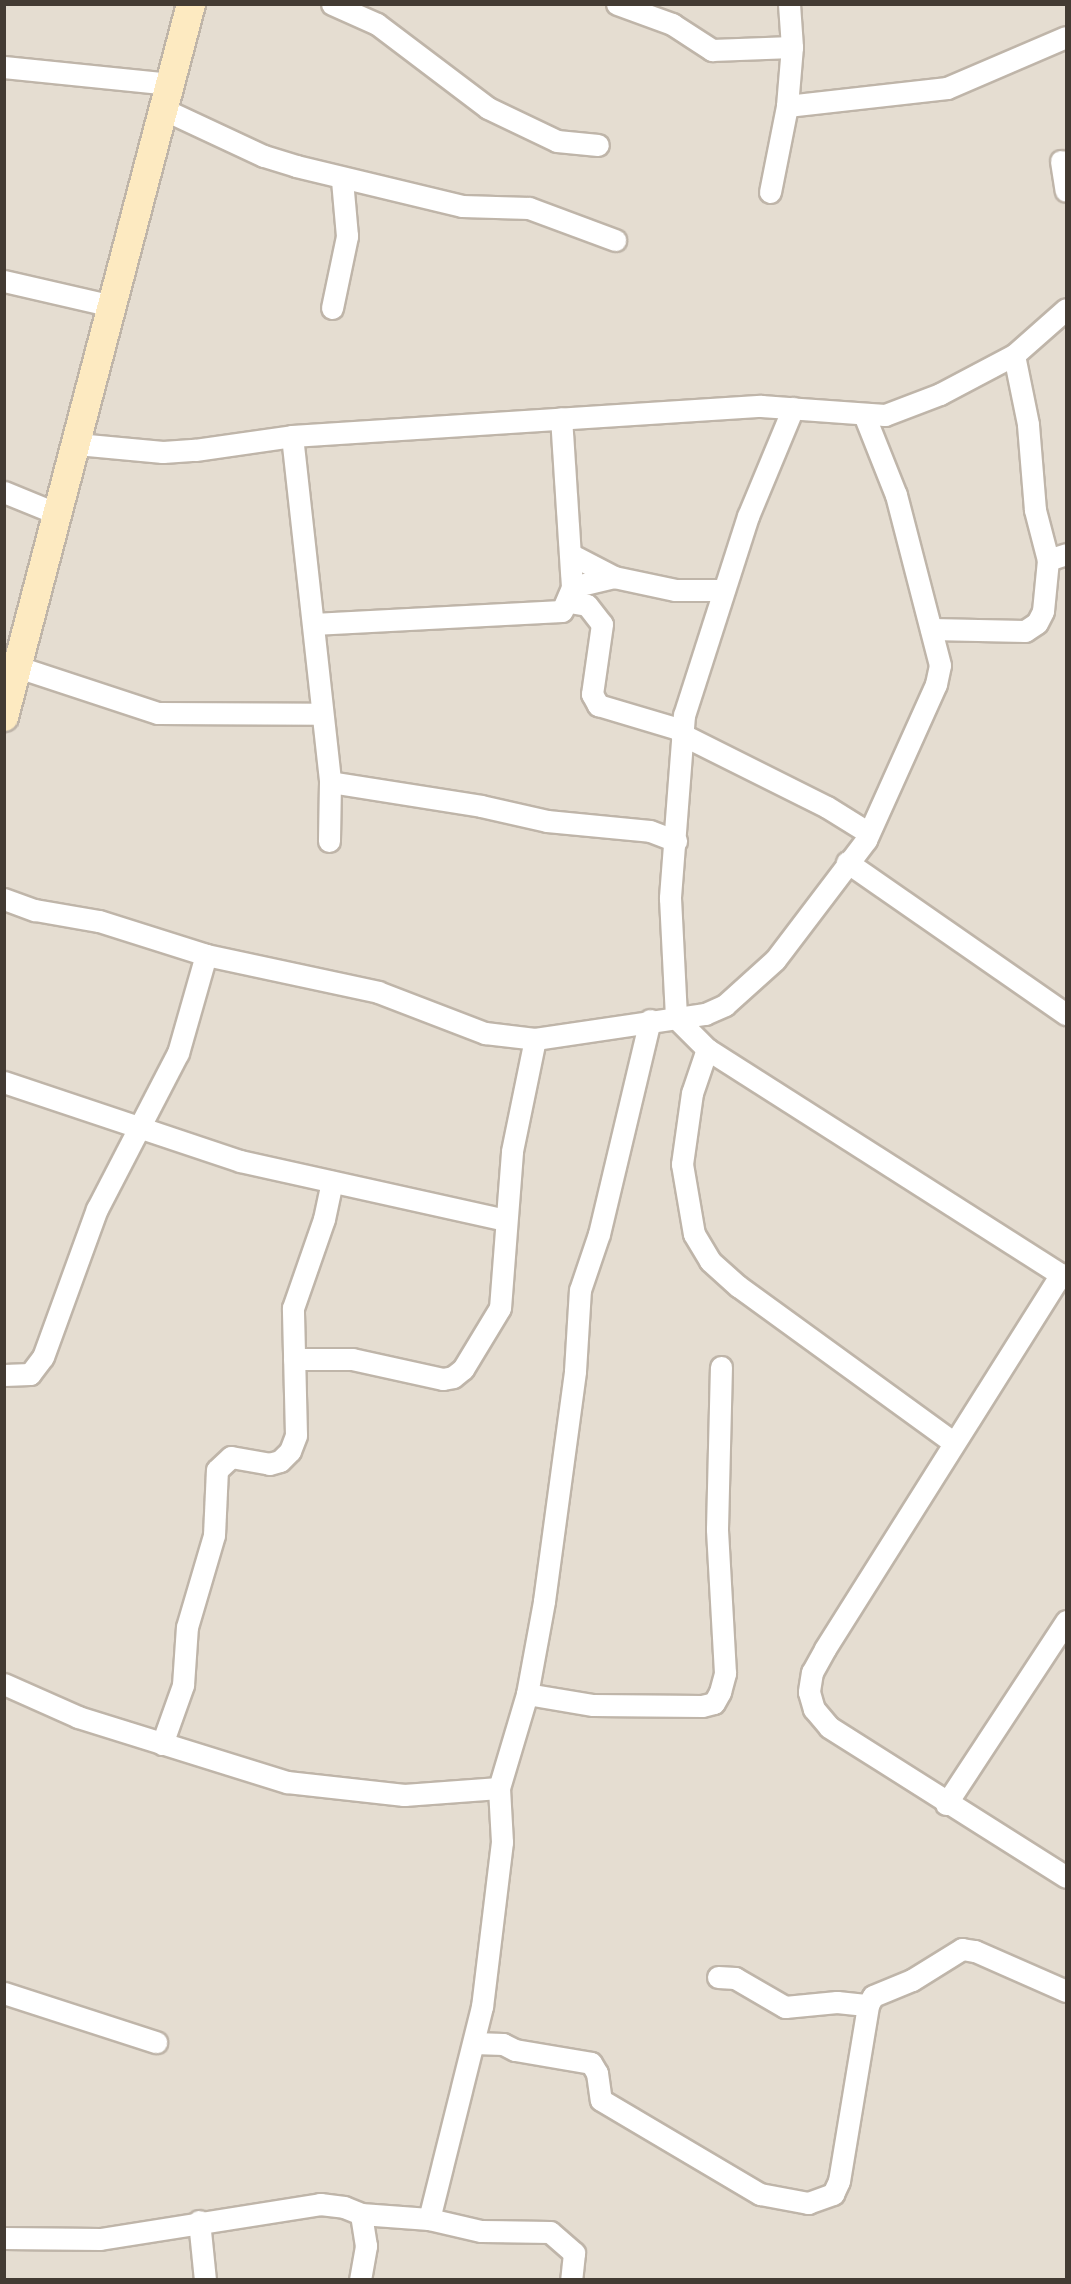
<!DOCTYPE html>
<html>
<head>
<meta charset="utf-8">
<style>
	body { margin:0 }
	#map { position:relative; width:1071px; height:2284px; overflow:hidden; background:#f1ece3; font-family:"Roboto Condensed",sans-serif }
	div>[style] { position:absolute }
	.residential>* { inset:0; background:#e5ddd1; transform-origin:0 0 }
	.roads { filter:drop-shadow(2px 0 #bfb5a9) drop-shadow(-2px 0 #bfb5a9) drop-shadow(0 2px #bfb5a9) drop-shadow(0 -2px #bfb5a9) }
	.minor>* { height:21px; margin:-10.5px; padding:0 10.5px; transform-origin:10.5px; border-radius:10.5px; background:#fff }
	.secondary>* { height:28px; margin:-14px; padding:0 14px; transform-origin:14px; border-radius:14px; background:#fdeac1 }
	span { translate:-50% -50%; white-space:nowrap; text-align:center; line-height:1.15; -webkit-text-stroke:6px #fff; paint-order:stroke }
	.frame { position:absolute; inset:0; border:6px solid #433b33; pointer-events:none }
</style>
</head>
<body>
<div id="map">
	<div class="residential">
		<i style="left:5px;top:5px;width:1061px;height:2274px"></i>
	</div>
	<div class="roads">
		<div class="minor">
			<i style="left:332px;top:4px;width:49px;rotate:24deg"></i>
			<i style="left:377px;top:24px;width:139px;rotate:37.1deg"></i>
			<i style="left:488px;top:108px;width:76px;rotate:25.6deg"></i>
			<i style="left:557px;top:141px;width:41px;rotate:5.6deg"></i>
			<i style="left:617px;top:4px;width:59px;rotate:20deg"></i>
			<i style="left:672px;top:24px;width:48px;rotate:33deg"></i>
			<i style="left:712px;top:50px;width:80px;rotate:-2.1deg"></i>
			<i style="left:4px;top:67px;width:167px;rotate:5.8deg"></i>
			<i style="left:787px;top:106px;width:161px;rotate:-6.4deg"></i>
			<i style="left:947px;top:88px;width:129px;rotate:-23.2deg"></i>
			<i style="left:163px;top:109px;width:111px;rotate:25deg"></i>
			<i style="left:264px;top:156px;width:34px;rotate:17deg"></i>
			<i style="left:296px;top:166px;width:171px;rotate:13.5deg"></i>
			<i style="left:462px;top:206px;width:67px;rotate:1.7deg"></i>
			<i style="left:529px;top:208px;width:92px;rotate:20.4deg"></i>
			<i style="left:1061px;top:161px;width:30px;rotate:81deg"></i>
			<i style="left:770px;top:192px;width:88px;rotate:-78.8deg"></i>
			<i style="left:787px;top:106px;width:59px;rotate:-85.2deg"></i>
			<i style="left:792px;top:47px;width:43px;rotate:-94deg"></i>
			<i style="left:4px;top:281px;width:111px;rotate:13deg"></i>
			<i style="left:332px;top:308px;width:74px;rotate:-78.2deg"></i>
			<i style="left:347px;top:236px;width:56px;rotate:-95.1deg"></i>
			<i style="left:793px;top:408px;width:117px;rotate:112.6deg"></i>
			<i style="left:748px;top:516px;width:209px;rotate:107.8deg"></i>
			<i style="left:684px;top:715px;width:184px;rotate:94.4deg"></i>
			<i style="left:670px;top:898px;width:120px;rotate:87.1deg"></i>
			<i style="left:676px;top:1018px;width:44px;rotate:45deg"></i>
			<i style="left:707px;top:1049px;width:426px;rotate:32.5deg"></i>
			<i style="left:292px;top:436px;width:348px;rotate:83.7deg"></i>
			<i style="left:330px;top:782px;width:59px;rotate:91deg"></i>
			<i style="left:77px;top:444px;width:86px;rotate:5.3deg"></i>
			<i style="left:163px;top:452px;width:32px;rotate:-4deg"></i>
			<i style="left:195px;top:450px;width:98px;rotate:-8.2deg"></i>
			<i style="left:292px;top:436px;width:470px;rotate:-3.7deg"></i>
			<i style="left:761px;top:406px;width:124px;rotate:4.2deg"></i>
			<i style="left:885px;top:415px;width:59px;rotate:-20.9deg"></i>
			<i style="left:940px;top:394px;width:84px;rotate:-27.8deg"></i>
			<i style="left:1014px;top:355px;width:69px;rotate:-41.5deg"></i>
			<i style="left:4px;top:492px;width:58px;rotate:22.2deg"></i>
			<i style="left:570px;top:554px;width:50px;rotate:27.6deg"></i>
			<i style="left:614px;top:577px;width:62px;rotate:12deg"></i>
			<i style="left:675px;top:590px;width:48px"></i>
			<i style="left:1048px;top:560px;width:19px;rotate:-18deg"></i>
			<i style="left:572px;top:587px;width:43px;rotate:-13.4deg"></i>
			<i style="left:569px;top:602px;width:18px;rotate:9deg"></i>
			<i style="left:587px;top:605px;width:24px;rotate:52deg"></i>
			<i style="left:602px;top:624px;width:71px;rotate:98.1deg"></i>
			<i style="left:592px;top:694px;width:13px;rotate:61deg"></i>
			<i style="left:598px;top:705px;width:88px;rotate:16.6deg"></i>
			<i style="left:313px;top:624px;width:249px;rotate:-3deg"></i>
			<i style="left:562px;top:611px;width:26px;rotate:-67deg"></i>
			<i style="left:572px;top:587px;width:169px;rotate:-93.7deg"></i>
			<i style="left:931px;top:629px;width:94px;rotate:1.2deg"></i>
			<i style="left:1025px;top:631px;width:14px;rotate:-34deg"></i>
			<i style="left:1037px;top:623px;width:13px;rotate:-63deg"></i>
			<i style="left:1043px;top:611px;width:51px;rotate:-84.4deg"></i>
			<i style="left:1048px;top:560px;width:52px;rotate:-104.6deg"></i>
			<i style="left:1035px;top:510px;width:86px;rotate:-94.7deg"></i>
			<i style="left:1028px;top:424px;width:70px;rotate:-101.5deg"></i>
			<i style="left:18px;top:667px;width:147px;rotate:18.2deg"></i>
			<i style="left:158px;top:713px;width:164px;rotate:0.3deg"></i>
			<i style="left:681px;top:734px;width:163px;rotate:26.6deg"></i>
			<i style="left:827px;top:807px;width:49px;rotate:31.8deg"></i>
			<i style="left:330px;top:782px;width:153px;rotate:9deg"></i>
			<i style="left:481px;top:806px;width:68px;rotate:12.8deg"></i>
			<i style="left:547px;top:821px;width:103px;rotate:5.5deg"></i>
			<i style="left:650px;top:831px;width:28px;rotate:21deg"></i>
			<i style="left:847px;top:862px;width:267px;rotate:34.8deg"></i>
			<i style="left:4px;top:899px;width:33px;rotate:20deg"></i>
			<i style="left:35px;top:910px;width:65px;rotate:9.8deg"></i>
			<i style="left:99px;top:921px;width:112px;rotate:17.6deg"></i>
			<i style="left:206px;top:955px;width:176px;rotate:12.1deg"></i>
			<i style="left:378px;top:992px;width:115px;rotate:21deg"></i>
			<i style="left:485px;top:1033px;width:50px;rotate:6.8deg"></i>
			<i style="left:535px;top:1039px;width:172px;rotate:-8.4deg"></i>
			<i style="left:705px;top:1014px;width:22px;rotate:-24deg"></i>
			<i style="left:725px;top:1005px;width:67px;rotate:-42deg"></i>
			<i style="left:775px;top:960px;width:151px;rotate:-52.8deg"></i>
			<i style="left:866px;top:840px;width:171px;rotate:-65.8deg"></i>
			<i style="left:936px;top:684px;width:19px;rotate:-78deg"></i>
			<i style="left:940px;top:665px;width:176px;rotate:-104.5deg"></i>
			<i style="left:896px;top:495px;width:84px;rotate:-111.7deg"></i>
			<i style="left:707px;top:1049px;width:46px;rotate:108.8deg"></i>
			<i style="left:692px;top:1093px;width:72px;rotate:98deg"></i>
			<i style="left:682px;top:1164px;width:71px;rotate:80.3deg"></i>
			<i style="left:694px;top:1234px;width:31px;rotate:59deg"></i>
			<i style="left:710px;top:1261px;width:38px;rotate:42deg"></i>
			<i style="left:738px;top:1286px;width:266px;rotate:36deg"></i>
			<i style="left:4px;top:1082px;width:249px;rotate:18.5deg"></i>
			<i style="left:240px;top:1161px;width:272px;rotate:12.5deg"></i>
			<i style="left:1061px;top:1274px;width:443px;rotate:122.2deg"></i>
			<i style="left:825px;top:1649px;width:26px;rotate:119deg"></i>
			<i style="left:812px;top:1672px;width:20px;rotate:99deg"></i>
			<i style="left:809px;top:1692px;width:18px;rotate:74deg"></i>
			<i style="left:814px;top:1709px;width:23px;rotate:50deg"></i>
			<i style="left:829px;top:1727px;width:280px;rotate:32.3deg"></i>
			<i style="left:294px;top:1359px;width:58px"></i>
			<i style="left:352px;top:1359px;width:93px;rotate:12.4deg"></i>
			<i style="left:443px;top:1379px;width:10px;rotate:-11deg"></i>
			<i style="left:453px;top:1377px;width:13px;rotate:-39deg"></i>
			<i style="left:463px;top:1369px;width:71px;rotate:-58.8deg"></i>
			<i style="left:500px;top:1308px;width:157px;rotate:-85.6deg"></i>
			<i style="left:512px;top:1151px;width:114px;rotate:-78.4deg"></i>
			<i style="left:4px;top:1375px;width:26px;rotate:-2deg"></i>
			<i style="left:30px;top:1374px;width:21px;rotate:-53deg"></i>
			<i style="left:43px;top:1357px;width:158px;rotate:-70deg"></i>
			<i style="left:97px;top:1209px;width:176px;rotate:-62.6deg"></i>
			<i style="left:178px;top:1053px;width:102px;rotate:-74.1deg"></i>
			<i style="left:4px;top:1684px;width:81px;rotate:24deg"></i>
			<i style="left:78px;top:1717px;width:219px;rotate:17.3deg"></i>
			<i style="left:287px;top:1782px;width:118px;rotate:6.3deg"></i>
			<i style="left:404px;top:1795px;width:95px;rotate:-4.2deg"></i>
			<i style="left:527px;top:1694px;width:67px;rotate:9.5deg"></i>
			<i style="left:593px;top:1705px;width:109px;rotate:0.5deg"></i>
			<i style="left:702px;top:1706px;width:12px;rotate:-14deg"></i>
			<i style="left:714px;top:1703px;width:13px;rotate:-61deg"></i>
			<i style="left:720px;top:1692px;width:20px;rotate:-75deg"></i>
			<i style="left:725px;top:1673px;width:144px;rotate:-93.2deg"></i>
			<i style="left:717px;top:1529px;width:162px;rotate:-88.6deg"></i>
			<i style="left:162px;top:1744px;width:63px;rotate:-70.4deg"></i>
			<i style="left:183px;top:1685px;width:58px;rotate:-86.1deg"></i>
			<i style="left:187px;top:1627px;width:96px;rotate:-73.6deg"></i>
			<i style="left:214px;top:1535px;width:65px;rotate:-87.4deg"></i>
			<i style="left:217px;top:1470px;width:19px;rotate:-43deg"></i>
			<i style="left:231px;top:1457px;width:39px;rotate:10deg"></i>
			<i style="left:269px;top:1464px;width:11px;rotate:-15deg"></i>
			<i style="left:280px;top:1461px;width:14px;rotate:-45deg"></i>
			<i style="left:290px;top:1451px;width:17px;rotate:-69deg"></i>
			<i style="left:296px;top:1435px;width:127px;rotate:-91.4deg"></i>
			<i style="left:293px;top:1308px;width:94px;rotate:-70.8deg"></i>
			<i style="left:324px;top:1219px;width:38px;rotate:-78deg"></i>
			<i style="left:946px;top:1804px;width:219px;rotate:-56.7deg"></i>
			<i style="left:718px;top:1977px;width:17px;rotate:3deg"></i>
			<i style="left:735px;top:1978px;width:58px;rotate:30.1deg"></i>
			<i style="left:785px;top:2007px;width:52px;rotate:-5.5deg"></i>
			<i style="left:837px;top:2002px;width:31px;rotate:6deg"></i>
			<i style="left:4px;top:1993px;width:160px;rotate:17.9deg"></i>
			<i style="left:474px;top:2043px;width:29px;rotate:2deg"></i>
			<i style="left:503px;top:2044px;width:13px;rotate:27deg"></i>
			<i style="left:515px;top:2050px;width:77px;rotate:9.7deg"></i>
			<i style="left:591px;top:2063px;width:12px;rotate:59deg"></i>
			<i style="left:597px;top:2073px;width:27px;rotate:82deg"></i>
			<i style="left:601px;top:2100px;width:185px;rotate:30.6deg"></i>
			<i style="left:760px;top:2194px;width:49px;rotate:10.6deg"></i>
			<i style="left:808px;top:2203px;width:27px;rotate:-20deg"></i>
			<i style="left:833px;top:2194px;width:14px;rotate:-65deg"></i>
			<i style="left:839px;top:2181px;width:178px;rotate:-80.6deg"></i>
			<i style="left:868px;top:2005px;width:10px;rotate:-61deg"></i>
			<i style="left:873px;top:1996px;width:42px;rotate:-22.3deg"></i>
			<i style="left:912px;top:1980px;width:59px;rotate:-31.8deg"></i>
			<i style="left:962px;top:1949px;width:13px;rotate:9deg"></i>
			<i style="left:975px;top:1951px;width:99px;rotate:23.7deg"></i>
			<i style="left:429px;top:2219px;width:219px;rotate:-76deg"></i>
			<i style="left:482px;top:2007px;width:166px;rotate:-83.1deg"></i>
			<i style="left:502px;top:1842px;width:54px;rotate:-93.2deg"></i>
			<i style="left:499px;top:1788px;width:98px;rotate:-73.4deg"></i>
			<i style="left:527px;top:1694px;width:95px;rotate:-79.6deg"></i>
			<i style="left:544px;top:1601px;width:232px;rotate:-82.3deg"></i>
			<i style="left:575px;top:1371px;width:81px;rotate:-86.5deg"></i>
			<i style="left:580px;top:1290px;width:59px;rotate:-71.3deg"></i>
			<i style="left:599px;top:1234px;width:220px;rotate:-76.6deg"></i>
			<i style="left:199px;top:2221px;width:59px;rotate:84.2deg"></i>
			<i style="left:4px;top:2238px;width:96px;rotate:0.6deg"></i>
			<i style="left:100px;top:2239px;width:223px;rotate:-9deg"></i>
			<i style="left:320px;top:2204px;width:24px;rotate:7deg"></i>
			<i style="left:344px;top:2207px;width:18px;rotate:22deg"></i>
			<i style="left:361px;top:2214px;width:68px;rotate:4.2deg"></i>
			<i style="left:429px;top:2219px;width:53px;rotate:13deg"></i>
			<i style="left:481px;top:2231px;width:69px;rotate:0.8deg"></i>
			<i style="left:550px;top:2232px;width:32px;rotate:41deg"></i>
			<i style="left:574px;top:2253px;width:27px;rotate:96deg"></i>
			<i style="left:360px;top:2280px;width:35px;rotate:-80deg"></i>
			<i style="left:366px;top:2246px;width:32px;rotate:-99deg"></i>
		</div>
		<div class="secondary">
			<i style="left:4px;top:717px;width:737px;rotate:-75.3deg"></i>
		</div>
	</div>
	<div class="frame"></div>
</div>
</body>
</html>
